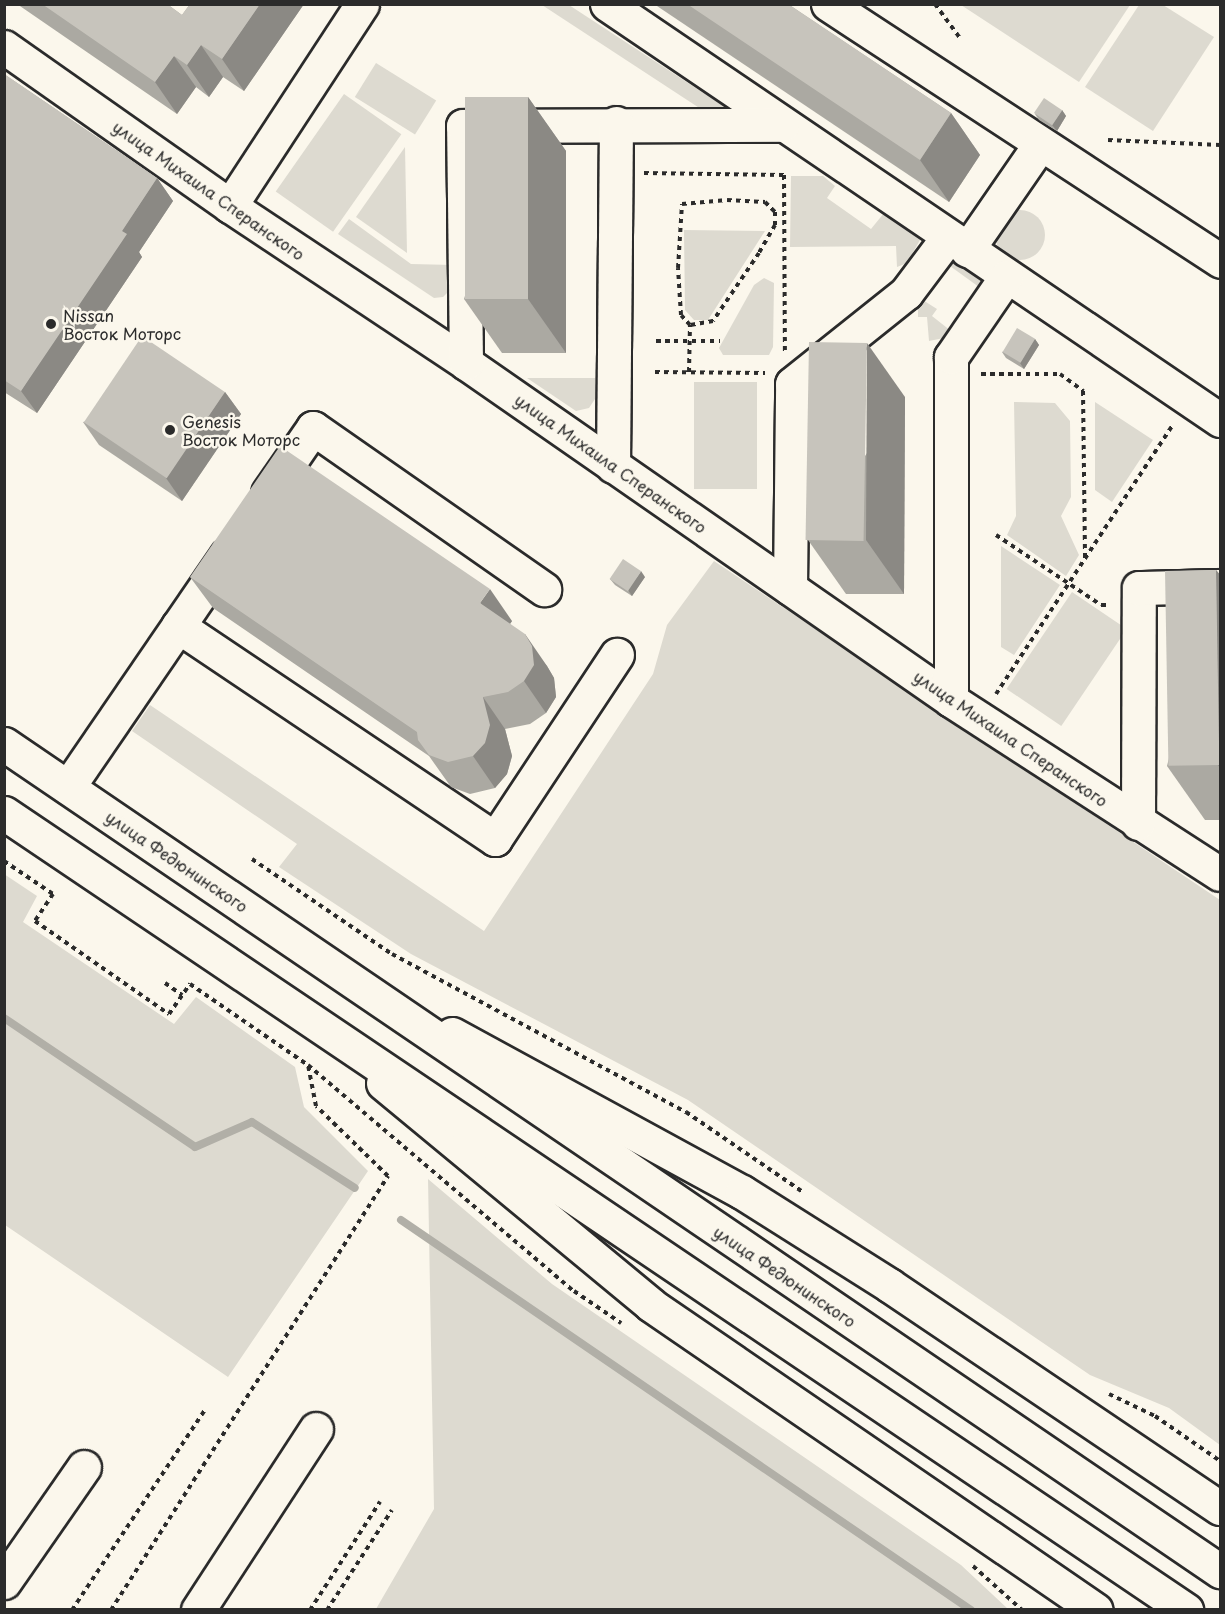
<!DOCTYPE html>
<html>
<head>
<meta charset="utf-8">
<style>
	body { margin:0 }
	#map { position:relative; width:1225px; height:1614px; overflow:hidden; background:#fbf7ec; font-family:"Playpen Sans",sans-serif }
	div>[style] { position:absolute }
	.green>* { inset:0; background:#dddad0; transform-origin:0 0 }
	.round { border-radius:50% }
	.stream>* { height:8px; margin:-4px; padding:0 4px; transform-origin:4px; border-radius:4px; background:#b1afa7 }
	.path>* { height:4px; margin-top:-2px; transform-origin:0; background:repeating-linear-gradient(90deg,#2b2b2b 0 4.5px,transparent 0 9px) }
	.roads { filter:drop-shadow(2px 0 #2b2b2b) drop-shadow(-2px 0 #2b2b2b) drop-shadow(0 2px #2b2b2b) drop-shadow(0 -2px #2b2b2b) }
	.minor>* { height:33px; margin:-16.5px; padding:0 16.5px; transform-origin:16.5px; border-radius:16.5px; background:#fbf7ec }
	.major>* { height:33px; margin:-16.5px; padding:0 16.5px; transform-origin:16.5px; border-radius:16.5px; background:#fbf7ec }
	.highway>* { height:33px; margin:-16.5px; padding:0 16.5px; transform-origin:16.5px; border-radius:16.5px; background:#fbf7ec }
	.wall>* { inset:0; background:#aba9a2 }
	.shaded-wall>* { inset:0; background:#8b8984 }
	.building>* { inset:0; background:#c7c4bc; transform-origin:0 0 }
	.dots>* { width:16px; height:16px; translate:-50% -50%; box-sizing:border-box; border:3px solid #fbf7ec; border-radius:50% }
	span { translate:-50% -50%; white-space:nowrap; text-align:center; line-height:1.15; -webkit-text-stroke:5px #fbf7ec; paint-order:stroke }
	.street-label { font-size:16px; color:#2b2b2b }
	.poi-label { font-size:16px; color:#2b2b2b }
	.left { translate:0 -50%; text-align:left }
	.frame { position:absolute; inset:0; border:6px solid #2b2b2b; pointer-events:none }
</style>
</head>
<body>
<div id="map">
	<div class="green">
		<i style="clip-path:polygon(542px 5px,569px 5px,734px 113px,707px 113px)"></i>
		<i style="clip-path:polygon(961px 5px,1130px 5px,1079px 82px)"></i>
		<i style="clip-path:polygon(1139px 5px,1163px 5px,1214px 37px,1153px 131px,1085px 87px)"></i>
		<i style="left:376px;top:63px;width:71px;height:40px;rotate:32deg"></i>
		<i style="left:344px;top:94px;width:70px;height:119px;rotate:35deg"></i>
		<i style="clip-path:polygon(405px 147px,407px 253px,356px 217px)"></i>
		<i style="clip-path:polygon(791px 176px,823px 176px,835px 186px,827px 198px,871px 229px,884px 213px,920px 240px,907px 263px,897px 267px,896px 246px,790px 247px)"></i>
		<i class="round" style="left:995px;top:210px;width:50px;height:50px"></i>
		<i style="clip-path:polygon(349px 219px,411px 264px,453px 265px,449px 291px,443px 297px,434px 298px,338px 234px)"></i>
		<i style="clip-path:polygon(684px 230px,765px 231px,708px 320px,694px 320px,685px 310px)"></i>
		<i style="clip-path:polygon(948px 256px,982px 279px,979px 287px,943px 261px)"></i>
		<i style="clip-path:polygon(764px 278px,774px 283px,773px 347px,769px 355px,723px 355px,719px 348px,754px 285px)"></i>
		<i style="clip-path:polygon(918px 297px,937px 309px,932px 316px,951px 331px,944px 338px,929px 341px,927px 317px,918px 317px)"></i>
		<i style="clip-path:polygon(527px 378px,595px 378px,595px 399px,589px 408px,576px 411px)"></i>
		<i style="left:694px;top:382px;width:63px;height:107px"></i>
		<i style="clip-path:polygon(1014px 402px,1055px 403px,1070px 421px,1071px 497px,1061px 516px,1079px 555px,1066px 576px,1007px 535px,1016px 516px)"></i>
		<i style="clip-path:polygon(1095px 402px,1153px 440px,1112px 502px,1095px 490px)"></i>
		<i style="clip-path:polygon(1001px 546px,1060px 585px,1014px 655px,1001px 647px)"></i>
		<i style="clip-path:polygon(714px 561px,1220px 900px,1220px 1445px,1169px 1408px,1090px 1375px,688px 1100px,411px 954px,279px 867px,297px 844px,132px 731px,150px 705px,484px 931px,653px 674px,667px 625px)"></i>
		<i style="left:1072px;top:592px;width:66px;height:117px;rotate:34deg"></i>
		<i style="clip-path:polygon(4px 874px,37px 896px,23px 922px,174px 1024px,196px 997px,295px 1067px,304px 1107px,368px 1171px,228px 1377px,5px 1225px)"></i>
		<i style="clip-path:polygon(428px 1179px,552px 1284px,961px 1565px,1008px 1609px,376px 1609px,434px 1509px)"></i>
	</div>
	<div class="stream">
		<i style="left:4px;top:1018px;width:230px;rotate:34deg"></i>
		<i style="left:195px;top:1147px;width:62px;rotate:-23.7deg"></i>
		<i style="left:252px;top:1122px;width:122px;rotate:32.7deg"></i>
		<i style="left:401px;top:1220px;width:691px;rotate:34.38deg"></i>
	</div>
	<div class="path">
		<i style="left:935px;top:4px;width:42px;rotate:53.7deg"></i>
		<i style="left:1108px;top:140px;width:112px;rotate:2.6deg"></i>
		<i style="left:644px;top:173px;width:140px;rotate:0.8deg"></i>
		<i style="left:784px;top:175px;width:176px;rotate:89.7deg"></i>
		<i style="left:656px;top:341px;width:64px"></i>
		<i style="left:655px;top:372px;width:110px;rotate:0.5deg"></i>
		<i style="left:689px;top:372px;width:47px;rotate:-88.8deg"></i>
		<i style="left:690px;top:325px;width:13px;rotate:-132deg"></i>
		<i style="left:681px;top:315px;width:47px;rotate:-93.7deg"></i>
		<i style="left:678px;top:268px;width:64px;rotate:-86.4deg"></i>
		<i style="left:682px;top:204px;width:45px;rotate:-5.1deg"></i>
		<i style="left:727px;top:200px;width:38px;rotate:3deg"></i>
		<i style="left:765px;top:202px;width:14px;rotate:45deg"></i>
		<i style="left:775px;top:212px;width:13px;rotate:90deg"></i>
		<i style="left:775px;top:225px;width:32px;rotate:120deg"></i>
		<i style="left:759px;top:253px;width:82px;rotate:124.1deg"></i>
		<i style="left:713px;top:321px;width:23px;rotate:170deg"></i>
		<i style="left:981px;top:374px;width:79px"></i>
		<i style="left:1060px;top:374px;width:29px;rotate:36deg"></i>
		<i style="left:1083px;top:391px;width:168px;rotate:89.3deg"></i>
		<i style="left:996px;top:535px;width:126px;rotate:33.7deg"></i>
		<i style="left:1101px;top:605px;width:9px"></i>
		<i style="left:996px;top:694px;width:322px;rotate:-56.7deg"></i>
		<i style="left:252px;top:859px;width:169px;rotate:34.2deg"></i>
		<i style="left:392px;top:954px;width:334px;rotate:28.3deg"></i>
		<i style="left:686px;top:1112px;width:142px;rotate:34.4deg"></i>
		<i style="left:4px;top:861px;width:59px;rotate:34deg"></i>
		<i style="left:53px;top:894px;width:32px;rotate:124deg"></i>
		<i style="left:35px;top:921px;width:163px;rotate:34.8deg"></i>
		<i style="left:169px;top:1014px;width:37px;rotate:-55deg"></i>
		<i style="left:190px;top:984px;width:143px;rotate:34.5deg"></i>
		<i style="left:308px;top:1065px;width:349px;rotate:40.4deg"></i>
		<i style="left:574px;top:1291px;width:57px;rotate:34.2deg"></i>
		<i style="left:165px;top:983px;width:21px;rotate:35deg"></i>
		<i style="left:1109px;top:1394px;width:51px;rotate:25.6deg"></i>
		<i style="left:1155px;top:1416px;width:79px;rotate:34.7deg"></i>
		<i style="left:973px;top:1566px;width:66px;rotate:41.9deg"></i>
		<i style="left:72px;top:1610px;width:239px;rotate:-56.4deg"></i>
		<i style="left:111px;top:1610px;width:515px;rotate:-57.45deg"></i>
		<i style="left:388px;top:1176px;width:100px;rotate:-135.8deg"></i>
		<i style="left:316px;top:1106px;width:42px;rotate:-101deg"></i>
		<i style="left:310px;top:1610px;width:129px;rotate:-57.1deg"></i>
		<i style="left:327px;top:1610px;width:119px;rotate:-57deg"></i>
	</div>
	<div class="roads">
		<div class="minor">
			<i style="left:607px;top:4px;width:741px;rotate:34.16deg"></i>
			<i style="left:828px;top:4px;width:469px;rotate:33.2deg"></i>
			<i style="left:4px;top:47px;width:276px;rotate:35.1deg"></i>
			<i style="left:230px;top:206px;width:283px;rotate:33.6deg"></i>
			<i style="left:466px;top:363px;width:591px;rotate:34.79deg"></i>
			<i style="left:951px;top:700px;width:320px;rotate:32.9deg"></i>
			<i style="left:230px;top:206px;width:241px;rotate:-56.8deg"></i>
			<i style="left:967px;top:250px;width:129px;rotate:-55.4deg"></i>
			<i style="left:466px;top:363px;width:237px;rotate:-90.7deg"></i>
			<i style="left:463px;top:126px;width:319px;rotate:-0.2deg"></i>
			<i style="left:613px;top:466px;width:343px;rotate:-89.5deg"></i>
			<i style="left:268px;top:493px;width:79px;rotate:-55.3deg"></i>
			<i style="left:313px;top:428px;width:282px;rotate:34.9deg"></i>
			<i style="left:790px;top:588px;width:204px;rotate:-89.4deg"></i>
			<i style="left:792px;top:384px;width:146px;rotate:-38.6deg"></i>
			<i style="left:906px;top:293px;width:70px;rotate:-53.1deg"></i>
			<i style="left:178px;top:626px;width:382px;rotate:33.9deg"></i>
			<i style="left:495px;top:839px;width:221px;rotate:-56.5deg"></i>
			<i style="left:951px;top:700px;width:343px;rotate:-90deg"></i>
			<i style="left:951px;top:357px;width:97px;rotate:-55.5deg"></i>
			<i style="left:68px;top:787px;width:280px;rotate:-55.6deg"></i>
			<i style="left:1138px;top:823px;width:235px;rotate:-89.8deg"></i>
			<i style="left:1139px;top:588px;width:81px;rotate:-1.4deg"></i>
			<i style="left:4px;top:1582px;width:140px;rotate:-55.2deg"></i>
			<i style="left:198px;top:1610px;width:216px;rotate:-56.9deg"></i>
		</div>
		<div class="major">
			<i style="left:452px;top:1034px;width:330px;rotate:28.6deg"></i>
			<i style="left:742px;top:1192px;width:174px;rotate:32.3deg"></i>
			<i style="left:889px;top:1285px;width:399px;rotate:34deg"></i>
			<i style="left:383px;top:1083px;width:348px;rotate:39.6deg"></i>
			<i style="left:651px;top:1305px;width:539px;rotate:34.43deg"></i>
		</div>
		<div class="highway">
			<i style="left:4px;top:744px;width:1471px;rotate:34.22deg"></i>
			<i style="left:4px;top:813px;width:1426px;rotate:33.99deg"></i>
		</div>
	</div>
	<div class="wall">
		<i style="clip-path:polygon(17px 4px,167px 4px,182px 15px,190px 4px,304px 4px,244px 91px,223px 77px,209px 97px,196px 87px,177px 114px)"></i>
		<i style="clip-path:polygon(654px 4px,788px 4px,951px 113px,980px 155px,949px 202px)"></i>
		<i style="clip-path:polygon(4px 74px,157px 178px,173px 201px,139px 252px,142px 257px,37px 413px,4px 392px)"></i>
		<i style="clip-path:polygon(528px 97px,566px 151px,566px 353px,502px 353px,464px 299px)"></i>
		<i style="clip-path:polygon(1062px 110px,1066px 116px,1057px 131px,1039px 120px,1035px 114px)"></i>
		<i style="clip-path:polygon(1035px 339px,1039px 345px,1024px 369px,1006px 358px,1002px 352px)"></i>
		<i style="clip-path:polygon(225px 392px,241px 414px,182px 501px,99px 445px,83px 422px)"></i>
		<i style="clip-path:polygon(905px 397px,904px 594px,846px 594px,808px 540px)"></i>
		<i style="clip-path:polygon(1216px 570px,1221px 576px,1221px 820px,1205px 820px,1167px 766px)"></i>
		<i style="clip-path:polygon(190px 577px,512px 621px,510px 624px,547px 666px,554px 678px,556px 697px,546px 713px,530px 724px,505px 729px,512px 756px,507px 774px,495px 788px,470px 794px,451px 787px,429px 756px,213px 608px)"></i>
		<i style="clip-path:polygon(645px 577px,632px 596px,615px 585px,610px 579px)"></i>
	</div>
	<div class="shaded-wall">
		<i style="clip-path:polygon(260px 4px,304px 4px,244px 91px,222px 59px)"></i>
		<i style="clip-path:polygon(201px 45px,223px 77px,209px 97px,187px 65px)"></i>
		<i style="clip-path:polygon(174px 56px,196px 87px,177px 114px,155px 82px)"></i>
		<i style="clip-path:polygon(528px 97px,566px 151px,566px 353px,528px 299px)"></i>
		<i style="clip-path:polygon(1062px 110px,1066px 116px,1057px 131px,1052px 125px)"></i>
		<i style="clip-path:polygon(951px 113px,980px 155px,949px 202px,920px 160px)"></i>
		<i style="clip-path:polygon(157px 178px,173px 201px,139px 252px,142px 257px,37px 413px,21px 391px,122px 231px)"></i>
		<i style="clip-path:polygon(1035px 339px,1039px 345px,1024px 369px,1020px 363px)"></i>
		<i style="clip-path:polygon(867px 343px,905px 397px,904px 594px,866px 540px)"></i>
		<i style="clip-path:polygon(225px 392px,241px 414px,182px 501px,166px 478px)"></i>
		<i style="clip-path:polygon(1216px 570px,1221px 576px,1221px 769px,1218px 765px)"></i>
		<i style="clip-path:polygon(641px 571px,645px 577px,632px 596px,628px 590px)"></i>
		<i style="clip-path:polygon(490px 589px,512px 621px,502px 635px,480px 603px)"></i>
		<i style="clip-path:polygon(525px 634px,547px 666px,554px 678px,556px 697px,546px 713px,524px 681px)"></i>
		<i style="clip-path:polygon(483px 697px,505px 729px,512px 756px,507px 774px,495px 788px,473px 756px)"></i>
	</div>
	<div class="building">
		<i style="clip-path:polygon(42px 4px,167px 4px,182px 15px,190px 4px,260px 4px,222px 59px,201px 45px,187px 65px,174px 56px,155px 82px)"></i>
		<i style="clip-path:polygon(687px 4px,788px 4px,951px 113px,920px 160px)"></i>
		<i style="clip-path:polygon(4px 74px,157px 178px,122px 231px,127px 234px,21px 391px,4px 380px)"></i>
		<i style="left:465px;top:97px;width:63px;height:202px"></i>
		<i style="left:1044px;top:98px;width:22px;height:18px;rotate:34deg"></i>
		<i style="left:1017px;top:328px;width:21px;height:28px;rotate:31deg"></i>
		<i style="left:142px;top:336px;width:100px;height:104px;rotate:34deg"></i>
		<i style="left:809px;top:342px;width:58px;height:198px;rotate:1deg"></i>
		<i style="clip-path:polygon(280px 446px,490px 589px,480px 603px,525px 634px,532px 646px,534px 665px,524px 681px,508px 692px,483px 697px,490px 725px,485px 743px,473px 756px,448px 762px,429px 755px,418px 740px,417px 732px,190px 577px)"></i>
		<i style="left:623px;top:559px;width:22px;height:24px;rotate:34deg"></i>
		<i style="left:1216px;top:570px;width:195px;height:51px;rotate:89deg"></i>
	</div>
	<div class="dots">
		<i style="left:51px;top:324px;background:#2b2b2b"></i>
		<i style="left:170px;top:430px;background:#2b2b2b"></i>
	</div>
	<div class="street-label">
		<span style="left:209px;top:190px;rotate:35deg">улица Михаила Сперанского</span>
		<span style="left:611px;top:463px;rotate:35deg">улица Михаила Сперанского</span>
		<span style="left:1011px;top:738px;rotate:34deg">улица Михаила Сперанского</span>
		<span style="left:177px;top:861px;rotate:34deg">улица Федюнинского</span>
		<span style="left:785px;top:1276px;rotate:34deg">улица Федюнинского</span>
	</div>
	<div class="poi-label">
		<span class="left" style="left:63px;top:324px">Nissan<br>Восток Моторс</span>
		<span class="left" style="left:182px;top:430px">Genesis<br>Восток Моторс</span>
	</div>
	<div class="frame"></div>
</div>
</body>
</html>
